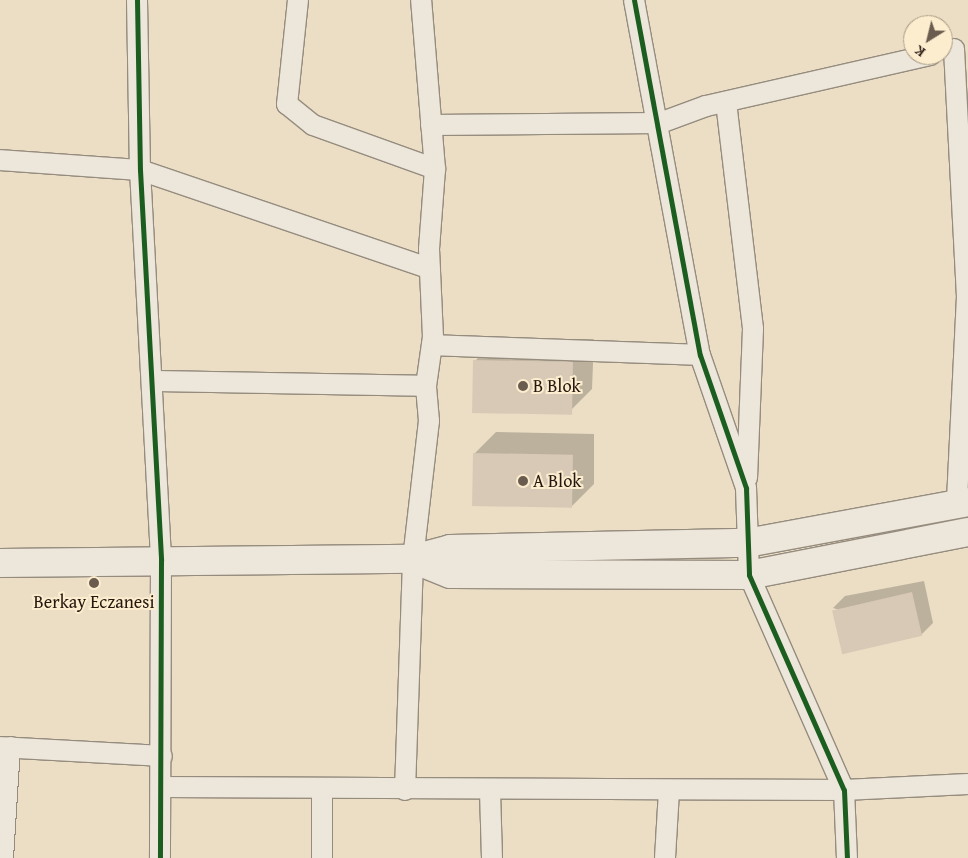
<!DOCTYPE html>
<html>
<head>
<meta charset="utf-8">
<style>
	body { margin:0 }
	#map { position:relative; width:968px; height:858px; overflow:hidden; background:#ebdec5; font-family:"Gentium Book Plus",serif }
	div>[style] { position:absolute }
	.shadow>* { inset:0; background:#0003 }
	.building>* { inset:0; background:#d8c8b6; transform-origin:0 0 }
	.roads { filter:drop-shadow(1px 0 #958c7e) drop-shadow(-1px 0 #958c7e) drop-shadow(0 1px #958c7e) drop-shadow(0 -1px #958c7e) }
	.street>* { height:20px; margin:-10px; padding:0 10px; transform-origin:10px; border-radius:10px; background:#ede6da }
	.secondary>* { height:28px; margin:-14px; padding:0 14px; transform-origin:14px; border-radius:14px; background:#ede6da }
	.cycleway>* { height:5px; margin:-2.5px; padding:0 2.5px; transform-origin:2.5px; border-radius:2.5px; background:#1b5e20 }
	.dots>* { width:14px; height:14px; translate:-50% -50%; box-sizing:border-box; border:2px solid #fcedcf; border-radius:50% }
	span { translate:-50% -50%; white-space:nowrap; text-align:center; line-height:1.15; -webkit-text-stroke:4px #fcedcf; paint-order:stroke }
	.poi-label { font-size:18px; color:#25170f }
	.left { translate:0 -50%; text-align:left }
	.north { position:absolute; left:903px; top:15px; width:50px; height:50px; box-sizing:border-box; background:#fcedcf; border:1px solid #a69782; border-radius:50%; rotate:216deg; font-size:14px; font-weight:700; line-height:20px; text-align:center; color:#25170f }
	.north::after { content:''; display:block; margin:auto; width:18px; height:22px; background:#6a5d4f; clip-path:polygon(50% 0,100% 100%,50% 72%,0 100%) }
</style>
</head>
<body>
<div id="map">
	<div class="shadow">
		<i style="clip-path:polygon(496px 339px,594px 339px,592px 389px,570px 411px,475px 361px)"></i>
		<i style="clip-path:polygon(496px 432px,594px 434px,594px 484px,572px 506px,474px 454px)"></i>
		<i style="clip-path:polygon(924px 581px,933px 623px,921px 635px,833px 608px,845px 596px)"></i>
	</div>
	<div class="building">
		<i style="left:473px;top:360px;width:100px;height:53px;rotate:1deg"></i>
		<i style="left:473px;top:453px;width:100px;height:53px;rotate:1deg"></i>
		<i style="left:912px;top:592px;width:45px;height:82px;rotate:77deg"></i>
	</div>
	<div class="roads">
		<div class="street">
			<i style="left:137px;top:0;width:170px;rotate:89deg"></i>
			<i style="left:140px;top:170px;width:391px;rotate:86.9deg"></i>
			<i style="left:161px;top:560px;width:298px;rotate:90.2deg"></i>
			<i style="left:298px;top:0;width:105px;rotate:96deg"></i>
			<i style="left:287px;top:104px;width:33px;rotate:39deg"></i>
			<i style="left:313px;top:125px;width:130px;rotate:19.8deg"></i>
			<i style="left:634px;top:0;width:361px;rotate:79.5deg"></i>
			<i style="left:700px;top:355px;width:141px;rotate:70.9deg"></i>
			<i style="left:746px;top:488px;width:87px;rotate:88deg"></i>
			<i style="left:749px;top:575px;width:235px;rotate:66.2deg"></i>
			<i style="left:844px;top:790px;width:68px;rotate:87.5deg"></i>
			<i style="left:954px;top:49px;width:247px;rotate:87deg"></i>
			<i style="left:967px;top:296px;width:208px;rotate:92.8deg"></i>
			<i style="left:726px;top:102px;width:229px;rotate:83.2deg"></i>
			<i style="left:753px;top:329px;width:149px;rotate:92.3deg"></i>
			<i style="left:431px;top:125px;width:229px;rotate:-0.5deg"></i>
			<i style="left:660px;top:123px;width:49px;rotate:-20.3deg"></i>
			<i style="left:706px;top:106px;width:230px;rotate:-12.8deg"></i>
			<i style="left:0;top:160px;width:140px;rotate:4.1deg"></i>
			<i style="left:140px;top:170px;width:306px;rotate:18.8deg"></i>
			<i style="left:432px;top:345px;width:268px;rotate:2.1deg"></i>
			<i style="left:152px;top:381px;width:274px;rotate:1deg"></i>
			<i style="left:0;top:747px;width:162px;rotate:3.2deg"></i>
			<i style="left:162px;top:787px;width:682px;rotate:0.25deg"></i>
			<i style="left:844px;top:790px;width:124px;rotate:-2.8deg"></i>
			<i style="left:322px;top:789px;width:69px;rotate:90deg"></i>
			<i style="left:405px;top:790px;width:231px;rotate:-88deg"></i>
			<i style="left:413px;top:559px;width:139px;rotate:-83.4deg"></i>
			<i style="left:429px;top:421px;width:35px;rotate:-95deg"></i>
			<i style="left:426px;top:386px;width:49px;rotate:-81.9deg"></i>
			<i style="left:433px;top:337px;width:88px;rotate:-92.6deg"></i>
			<i style="left:429px;top:249px;width:80px;rotate:-85.7deg"></i>
			<i style="left:435px;top:169px;width:170px;rotate:-94.7deg"></i>
			<i style="left:490px;top:791px;width:67px;rotate:88.3deg"></i>
			<i style="left:3px;top:858px;width:111px;rotate:-86.4deg"></i>
			<i style="left:665px;top:858px;width:67px;rotate:-86.6deg"></i>
		</div>
		<div class="secondary">
			<i style="left:413px;top:559px;width:40px;rotate:22deg"></i>
			<i style="left:450px;top:574px;width:299px;rotate:0.2deg"></i>
			<i style="left:749px;top:575px;width:223px;rotate:-11.1deg"></i>
			<i style="left:0;top:563px;width:413px;rotate:-0.6deg"></i>
			<i style="left:413px;top:559px;width:38px;rotate:-15deg"></i>
			<i style="left:450px;top:549px;width:297px;rotate:-1.2deg"></i>
			<i style="left:747px;top:543px;width:225px;rotate:-10.5deg"></i>
		</div>
	</div>
	<div class="cycleway">
		<i style="left:137px;top:0;width:170px;rotate:89deg"></i>
		<i style="left:140px;top:170px;width:391px;rotate:86.9deg"></i>
		<i style="left:161px;top:560px;width:298px;rotate:90.2deg"></i>
		<i style="left:634px;top:0;width:361px;rotate:79.5deg"></i>
		<i style="left:700px;top:355px;width:141px;rotate:70.9deg"></i>
		<i style="left:746px;top:488px;width:87px;rotate:88deg"></i>
		<i style="left:749px;top:575px;width:235px;rotate:66.2deg"></i>
		<i style="left:844px;top:790px;width:68px;rotate:87.5deg"></i>
	</div>
	<div class="dots">
		<i style="left:523px;top:386px;background:#6a5d4f"></i>
		<i style="left:523px;top:481px;background:#6a5d4f"></i>
		<i style="left:94px;top:583px;background:#6a5d4f"></i>
	</div>
	<div class="poi-label">
		<span class="left" style="left:533px;top:386px">B Blok</span>
		<span class="left" style="left:533px;top:481px">A Blok</span>
		<span style="left:94px;top:602px">Berkay Eczanesi</span>
	</div>
	<div class="north">K</div>
</div>
</body>
</html>
